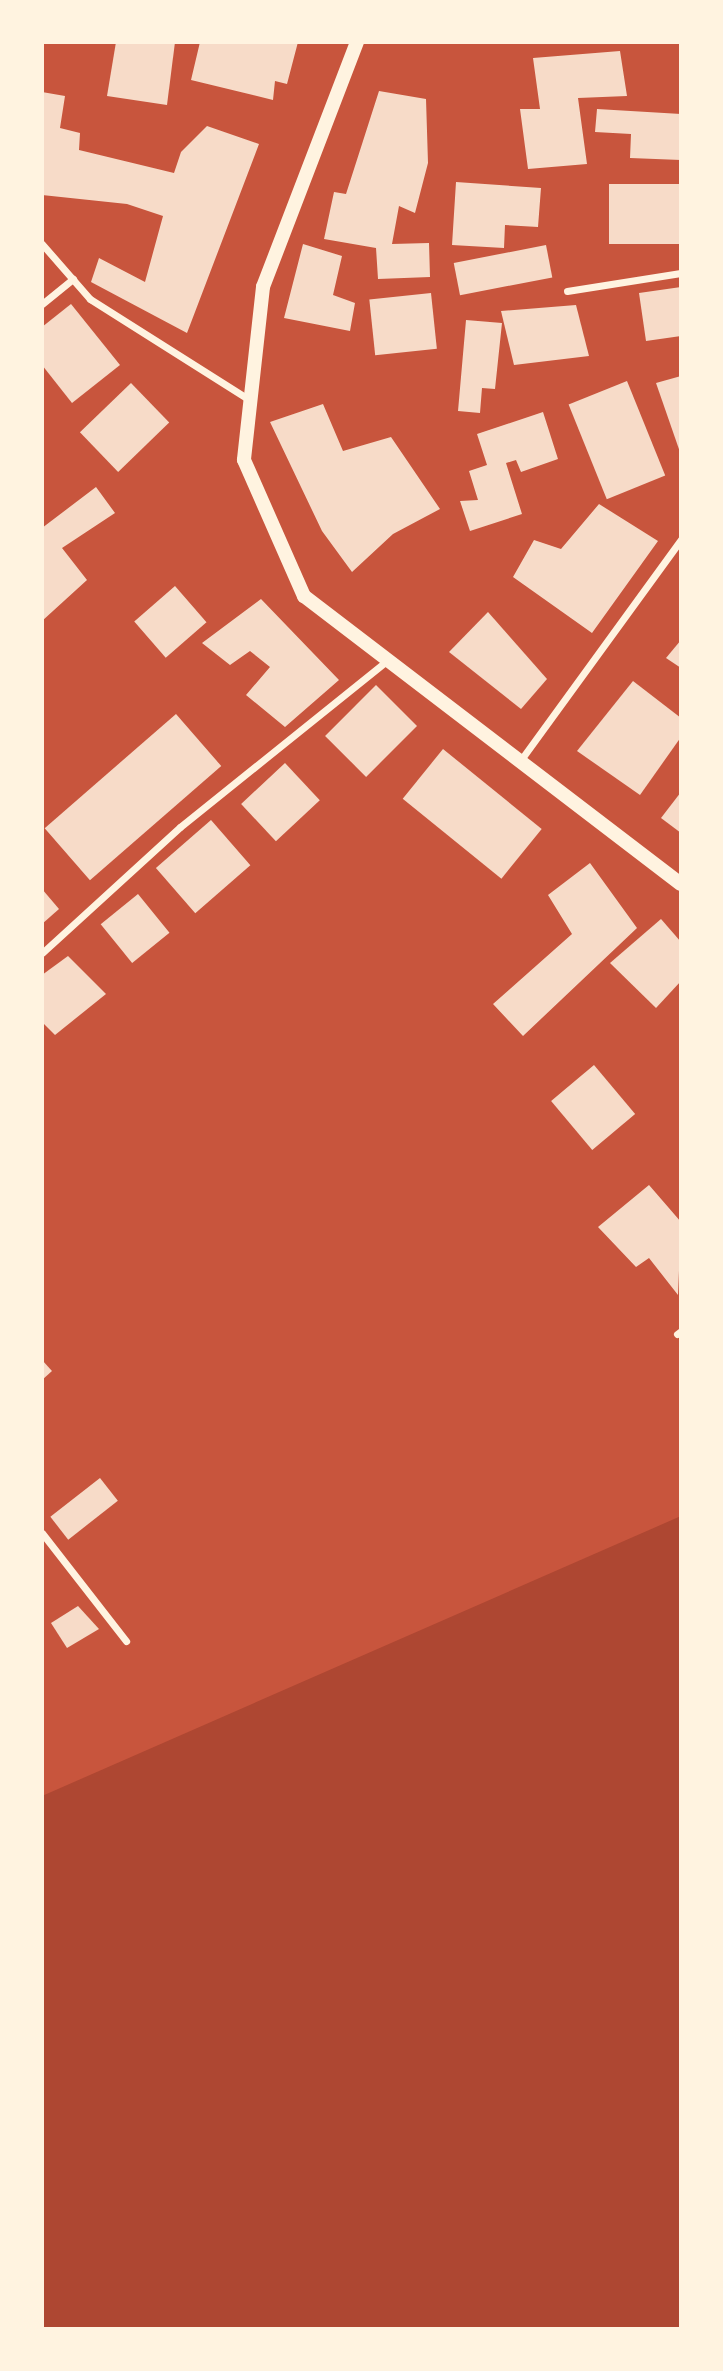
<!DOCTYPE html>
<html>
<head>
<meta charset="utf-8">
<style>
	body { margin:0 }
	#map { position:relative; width:723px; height:2371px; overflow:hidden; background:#c8553d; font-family:Mulish,sans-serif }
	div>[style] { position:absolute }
	.green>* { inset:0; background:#ae4732 }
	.building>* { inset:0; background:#f7dbc8; transform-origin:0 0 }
	.minor>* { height:7px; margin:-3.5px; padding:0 3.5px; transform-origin:3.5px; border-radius:3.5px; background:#fff3e0 }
	.secondary>* { height:14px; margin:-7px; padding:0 7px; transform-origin:7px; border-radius:7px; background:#fff3e0 }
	span { translate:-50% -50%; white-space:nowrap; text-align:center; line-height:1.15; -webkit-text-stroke:5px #fff3e0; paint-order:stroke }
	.frame { position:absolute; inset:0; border:44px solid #fff3e0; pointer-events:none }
</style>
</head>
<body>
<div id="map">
	<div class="green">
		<i style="clip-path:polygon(681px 1516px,681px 2329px,42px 2329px,42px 1796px)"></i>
	</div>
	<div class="building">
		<i style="clip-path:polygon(116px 42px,175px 42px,167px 105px,107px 96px)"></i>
		<i style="clip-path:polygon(200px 42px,298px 42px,287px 84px,275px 81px,273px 100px,191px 80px)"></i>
		<i style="clip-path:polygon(620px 51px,627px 96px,578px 98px,587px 164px,528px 169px,520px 109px,540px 109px,533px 58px)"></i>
		<i style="clip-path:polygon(379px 91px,426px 99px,428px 163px,415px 213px,399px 206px,392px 244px,429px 243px,430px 277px,378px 279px,376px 248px,324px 239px,334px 192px,346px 194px)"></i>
		<i style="clip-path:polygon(42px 92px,65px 96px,60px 128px,80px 133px,79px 150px,174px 173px,181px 152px,207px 126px,259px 144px,187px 333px,91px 282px,99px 258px,145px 282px,163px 216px,127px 204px,42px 195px)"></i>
		<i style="clip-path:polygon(597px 109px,681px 114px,681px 160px,630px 158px,631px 134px,595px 132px)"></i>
		<i style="clip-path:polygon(456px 182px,541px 188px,538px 227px,505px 225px,504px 248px,452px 245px)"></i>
		<i style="left:681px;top:184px;width:60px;height:72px;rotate:90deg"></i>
		<i style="clip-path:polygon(303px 244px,342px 256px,333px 295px,355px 303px,350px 331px,284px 318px)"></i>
		<i style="left:546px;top:245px;width:33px;height:94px;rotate:79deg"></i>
		<i style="clip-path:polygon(681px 287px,681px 336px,646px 341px,639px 293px)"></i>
		<i style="left:431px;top:293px;width:56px;height:62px;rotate:84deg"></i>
		<i style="clip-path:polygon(71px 304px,120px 365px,72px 403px,42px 365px,42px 327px)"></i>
		<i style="clip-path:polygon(576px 305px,589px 356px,514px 365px,501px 311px)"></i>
		<i style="clip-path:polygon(466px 320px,502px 323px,495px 389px,482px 388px,480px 413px,458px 411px)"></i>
		<i style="clip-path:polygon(681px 376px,681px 455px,656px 383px)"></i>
		<i style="left:627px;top:381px;width:102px;height:63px;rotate:68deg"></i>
		<i style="left:131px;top:383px;width:55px;height:71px;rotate:46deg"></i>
		<i style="clip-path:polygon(323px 404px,343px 451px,391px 437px,440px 509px,393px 534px,352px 572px,322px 531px,270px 422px)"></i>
		<i style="clip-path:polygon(543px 412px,558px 459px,521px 472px,516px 460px,506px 463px,522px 514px,470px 531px,460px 501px,478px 500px,469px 471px,487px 465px,477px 434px)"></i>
		<i style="clip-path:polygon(96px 487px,115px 513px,62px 548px,87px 580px,42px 621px,42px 528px)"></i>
		<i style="clip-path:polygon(599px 504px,658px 541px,592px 633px,513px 577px,534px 540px,561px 549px)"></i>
		<i style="left:175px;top:586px;width:48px;height:54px;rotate:49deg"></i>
		<i style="clip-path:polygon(261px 599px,339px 680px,285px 727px,246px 695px,270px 667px,250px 651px,230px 665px,202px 643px)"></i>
		<i style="clip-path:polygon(488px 612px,547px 679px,521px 709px,449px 652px)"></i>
		<i style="clip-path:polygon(681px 640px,681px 668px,666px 658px)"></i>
		<i style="clip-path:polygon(633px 681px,681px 718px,681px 737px,640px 795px,577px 751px)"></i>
		<i style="left:376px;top:685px;width:58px;height:72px;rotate:45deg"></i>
		<i style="left:176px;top:714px;width:69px;height:174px;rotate:49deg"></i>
		<i style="left:443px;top:749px;width:127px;height:64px;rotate:39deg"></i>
		<i style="left:285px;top:763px;width:51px;height:60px;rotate:47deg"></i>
		<i style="clip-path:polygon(681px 792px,681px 833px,661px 818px)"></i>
		<i style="left:211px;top:820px;width:60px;height:73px;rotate:49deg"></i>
		<i style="clip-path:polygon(590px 863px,637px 928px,523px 1036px,493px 1004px,572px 934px,548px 895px)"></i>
		<i style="clip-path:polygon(42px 889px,59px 909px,42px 924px)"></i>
		<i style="left:138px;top:894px;width:50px;height:48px;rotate:51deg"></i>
		<i style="clip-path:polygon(661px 919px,681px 942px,681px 981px,656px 1008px,610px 963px)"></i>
		<i style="clip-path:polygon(68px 956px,106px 994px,55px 1035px,42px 1022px,42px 975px)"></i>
		<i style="left:594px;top:1065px;width:64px;height:56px;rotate:50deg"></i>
		<i style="clip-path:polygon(649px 1185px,681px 1222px,678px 1295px,649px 1258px,636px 1267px,598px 1227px)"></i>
		<i style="clip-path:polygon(42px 1360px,52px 1371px,42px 1380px)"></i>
		<i style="left:100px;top:1478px;width:29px;height:63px;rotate:52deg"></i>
		<i style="clip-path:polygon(78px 1606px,99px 1629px,67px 1648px,51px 1623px)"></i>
	</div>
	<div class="minor">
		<i style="left:42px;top:244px;width:73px;rotate:48.9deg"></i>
		<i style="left:90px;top:299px;width:189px;rotate:32.3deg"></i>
		<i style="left:567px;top:291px;width:115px;rotate:-9deg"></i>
		<i style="left:42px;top:304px;width:40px;rotate:-39deg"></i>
		<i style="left:520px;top:761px;width:274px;rotate:-54deg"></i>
		<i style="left:42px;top:953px;width:187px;rotate:-42.4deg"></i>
		<i style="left:180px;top:827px;width:267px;rotate:-38.8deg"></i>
		<i style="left:677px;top:1334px;width:5px;rotate:-37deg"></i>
		<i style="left:42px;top:1533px;width:137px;rotate:52.1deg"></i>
	</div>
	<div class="secondary">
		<i style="left:357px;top:42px;width:262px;rotate:111deg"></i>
		<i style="left:263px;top:287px;width:174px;rotate:96.3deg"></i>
		<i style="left:244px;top:460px;width:149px;rotate:66.2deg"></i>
		<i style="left:304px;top:596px;width:474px;rotate:37.4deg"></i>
	</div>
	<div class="frame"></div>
</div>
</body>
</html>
